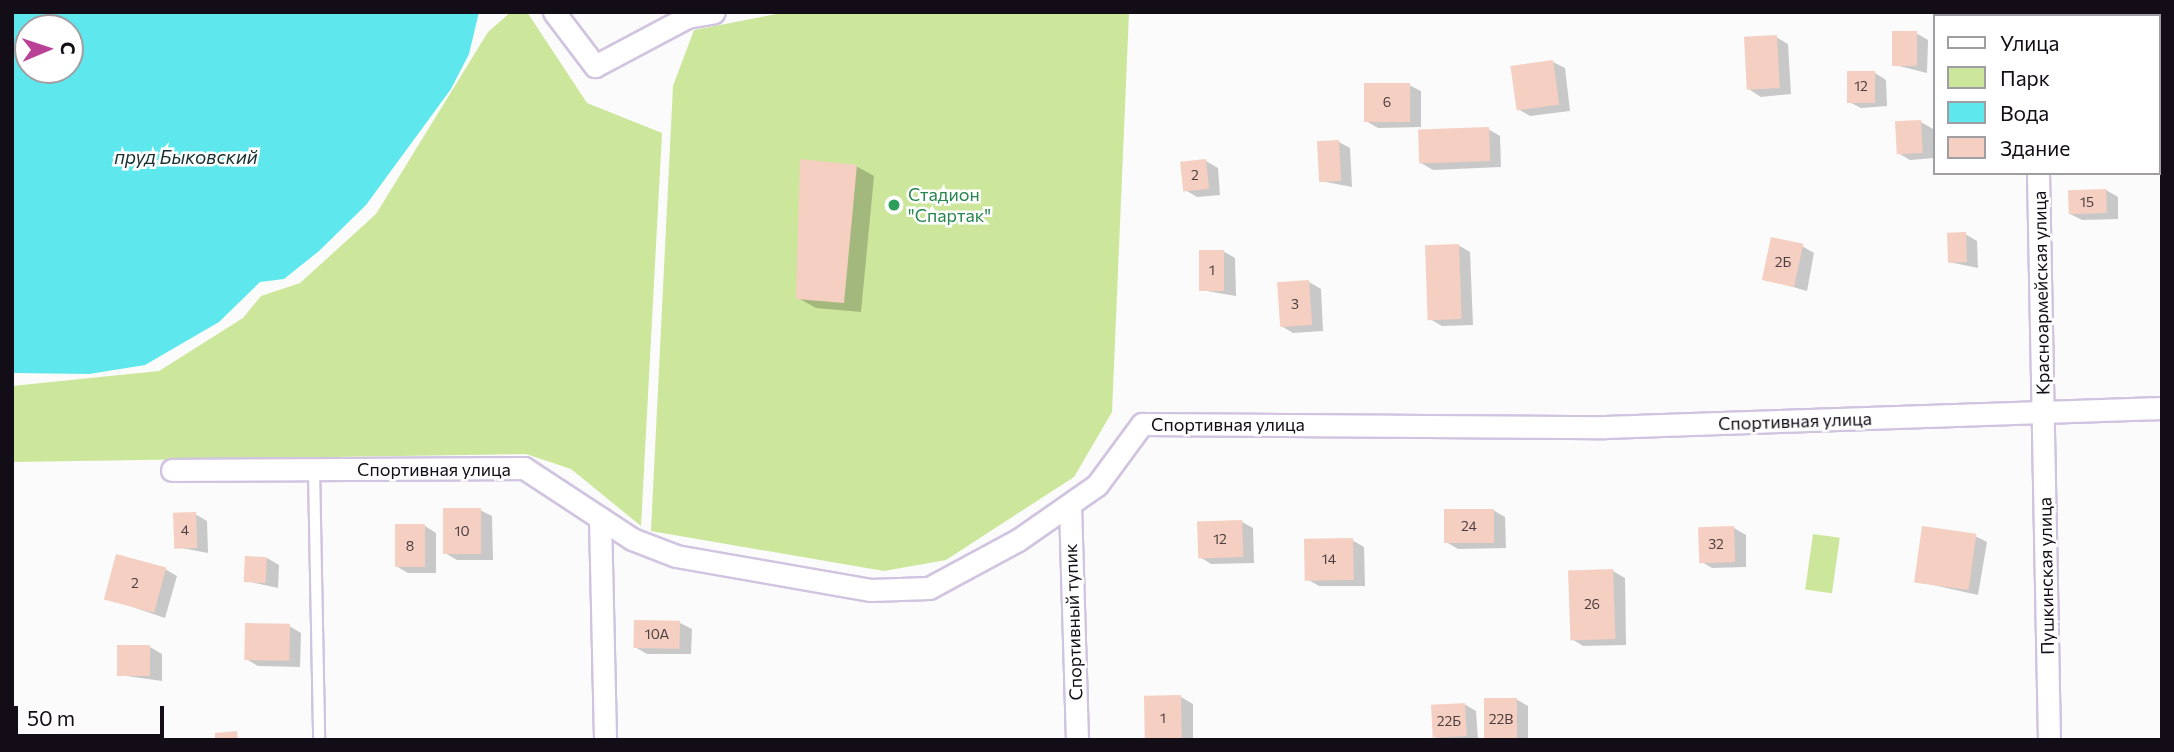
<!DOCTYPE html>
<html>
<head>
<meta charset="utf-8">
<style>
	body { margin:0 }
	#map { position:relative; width:2174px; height:752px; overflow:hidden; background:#fbfbfb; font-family:Commissioner,sans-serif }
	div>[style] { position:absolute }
	.green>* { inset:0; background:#cce69b; transform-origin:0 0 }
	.water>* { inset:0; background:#5ee8ed }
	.shadow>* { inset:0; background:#0003 }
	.building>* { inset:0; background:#f5cfc1; transform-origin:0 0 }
	.roads { filter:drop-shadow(2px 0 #d1c4e0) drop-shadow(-2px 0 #d1c4e0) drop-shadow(0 2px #d1c4e0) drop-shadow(0 -2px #d1c4e0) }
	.lane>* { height:10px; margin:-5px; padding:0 5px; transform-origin:5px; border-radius:5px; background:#fff }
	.street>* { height:21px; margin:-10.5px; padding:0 10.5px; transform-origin:10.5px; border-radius:10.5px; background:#fff }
	.dots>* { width:19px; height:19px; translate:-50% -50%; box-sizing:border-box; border:4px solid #fff; border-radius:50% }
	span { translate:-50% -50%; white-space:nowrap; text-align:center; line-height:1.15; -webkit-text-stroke:5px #fff; paint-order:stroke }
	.number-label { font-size:14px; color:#4b3e41 }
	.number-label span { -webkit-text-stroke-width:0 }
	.leisure-label { font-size:18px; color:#27864d }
	.left { translate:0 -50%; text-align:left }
	.street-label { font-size:18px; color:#120d16 }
	.water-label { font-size:19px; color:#183031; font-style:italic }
	.frame { position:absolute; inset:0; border:14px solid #120d16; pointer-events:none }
	.legend { position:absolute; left:1933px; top:14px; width:228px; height:161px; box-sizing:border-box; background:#fff; border:2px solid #a09ea2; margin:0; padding:9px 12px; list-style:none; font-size:21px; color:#120d16 }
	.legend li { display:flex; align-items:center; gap:14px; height:35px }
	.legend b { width:35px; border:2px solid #a09ea2 }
	.north { position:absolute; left:14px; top:14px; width:70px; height:70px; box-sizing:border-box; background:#fff; border:2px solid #a09ea2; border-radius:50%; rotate:88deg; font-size:19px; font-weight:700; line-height:28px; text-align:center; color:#120d16 }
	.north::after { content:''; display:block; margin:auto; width:24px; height:32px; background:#ba4296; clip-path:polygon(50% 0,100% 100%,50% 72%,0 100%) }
	.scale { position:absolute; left:14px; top:706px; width:150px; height:32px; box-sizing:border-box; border:4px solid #120d16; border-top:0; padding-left:9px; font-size:21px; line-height:24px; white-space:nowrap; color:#120d16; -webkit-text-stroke:5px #fff; paint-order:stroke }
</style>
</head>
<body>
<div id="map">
	<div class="green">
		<i style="clip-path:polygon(511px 12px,527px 12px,587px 103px,662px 133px,641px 526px,571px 469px,526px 454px,12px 462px,12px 386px,159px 371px,243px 318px,261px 296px,300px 283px,376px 214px,488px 32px)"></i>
		<i style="clip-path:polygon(787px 12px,1129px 12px,1112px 412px,1074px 477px,946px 560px,884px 571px,651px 531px,673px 86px,694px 30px)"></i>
		<i style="left:1813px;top:534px;width:27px;height:56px;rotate:8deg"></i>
	</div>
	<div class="water">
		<i style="clip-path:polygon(evenodd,12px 12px,479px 12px,469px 54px,451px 89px,366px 205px,319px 251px,284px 279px,260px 282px,219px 322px,145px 365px,89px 374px,12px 373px,12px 12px,28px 28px,70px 28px,70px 70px,28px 70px,28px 28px)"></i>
	</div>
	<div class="shadow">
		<i style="clip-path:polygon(1916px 33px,1928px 40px,1927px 73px,1895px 65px)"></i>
		<i style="clip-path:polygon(1776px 37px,1788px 44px,1791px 94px,1761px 97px,1750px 90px)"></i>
		<i style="clip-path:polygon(1553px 62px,1565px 68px,1570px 111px,1530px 116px,1518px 109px)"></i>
		<i style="clip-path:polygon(1875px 73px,1886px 80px,1887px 106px,1861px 108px,1849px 102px)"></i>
		<i style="clip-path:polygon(1409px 85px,1421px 91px,1421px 127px,1378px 128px,1366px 121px)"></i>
		<i style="clip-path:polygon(1921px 122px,1933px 129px,1934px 158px,1910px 160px,1898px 153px)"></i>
		<i style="clip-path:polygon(1488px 129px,1500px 136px,1501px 167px,1433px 170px,1421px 163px)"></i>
		<i style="clip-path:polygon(1339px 142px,1350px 148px,1352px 187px,1321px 181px)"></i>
		<i style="clip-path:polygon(1206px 161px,1218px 168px,1220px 195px,1197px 197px,1185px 190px)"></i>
		<i style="clip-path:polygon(856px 166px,874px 176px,861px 312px,816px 308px,798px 298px)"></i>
		<i style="clip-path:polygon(2106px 190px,2118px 197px,2118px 219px,2082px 220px,2070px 214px)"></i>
		<i style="clip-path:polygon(1965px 234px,1977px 241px,1978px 268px,1949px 262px)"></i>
		<i style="clip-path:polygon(1458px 245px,1470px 252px,1473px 325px,1442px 326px,1430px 319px)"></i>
		<i style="clip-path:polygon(1802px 246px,1814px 253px,1807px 291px,1765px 279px)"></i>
		<i style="clip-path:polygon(1223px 251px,1235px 258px,1236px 296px,1201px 290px)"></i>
		<i style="clip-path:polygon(1309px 282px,1321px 289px,1323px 331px,1293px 333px,1281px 326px)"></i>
		<i style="clip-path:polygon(480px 510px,492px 516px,493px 560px,457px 560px,445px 553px)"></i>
		<i style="clip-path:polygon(1493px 510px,1505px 517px,1506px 548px,1458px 549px,1446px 542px)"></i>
		<i style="clip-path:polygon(195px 514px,207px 521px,208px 553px,176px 547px)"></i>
		<i style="clip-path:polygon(1242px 522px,1253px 528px,1254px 563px,1211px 564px,1200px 557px)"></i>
		<i style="clip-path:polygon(425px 526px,436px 533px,436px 573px,408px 573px,396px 566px)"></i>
		<i style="clip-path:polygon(1734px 528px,1746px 535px,1746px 567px,1712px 568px,1700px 561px)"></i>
		<i style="clip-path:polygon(1975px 536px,1987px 542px,1978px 595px,1915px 581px)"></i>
		<i style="clip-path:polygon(1352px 540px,1364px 547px,1365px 586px,1319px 586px,1307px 579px)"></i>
		<i style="clip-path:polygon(267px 558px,279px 565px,278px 588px,246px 581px)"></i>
		<i style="clip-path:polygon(165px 569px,177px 576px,165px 618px,106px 598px)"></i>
		<i style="clip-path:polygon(1613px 571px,1625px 578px,1626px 645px,1583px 646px,1572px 639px)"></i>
		<i style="clip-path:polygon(680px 623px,692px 629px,691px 654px,647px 654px,635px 647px)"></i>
		<i style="clip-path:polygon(289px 626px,301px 633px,300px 667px,258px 666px,246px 659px)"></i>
		<i style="clip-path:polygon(150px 647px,162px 654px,162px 681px,119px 675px)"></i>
		<i style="clip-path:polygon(1181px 697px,1193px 704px,1193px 740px,1148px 740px)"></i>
		<i style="clip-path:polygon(1516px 699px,1528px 706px,1528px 740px,1488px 740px)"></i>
		<i style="clip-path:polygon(1464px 704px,1476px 711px,1478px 740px,1436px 738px)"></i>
	</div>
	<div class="building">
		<i style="left:1892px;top:31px;width:25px;height:35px"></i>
		<i style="left:1777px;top:35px;width:53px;height:33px;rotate:87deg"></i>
		<i style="left:1553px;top:60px;width:45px;height:43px;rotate:82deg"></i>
		<i style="left:1847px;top:71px;width:28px;height:32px"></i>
		<i style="left:1364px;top:83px;width:46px;height:39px"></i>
		<i style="left:1921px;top:120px;width:33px;height:26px;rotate:87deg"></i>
		<i style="left:1489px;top:127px;width:34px;height:71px;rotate:88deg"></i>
		<i style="left:1339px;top:140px;width:41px;height:22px;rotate:87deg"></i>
		<i style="clip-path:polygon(800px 159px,857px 165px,844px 303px,796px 299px)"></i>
		<i style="left:1206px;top:159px;width:30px;height:26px;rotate:84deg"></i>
		<i style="left:2106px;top:189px;width:24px;height:38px;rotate:88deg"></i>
		<i style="left:1966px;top:232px;width:30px;height:19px;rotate:88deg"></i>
		<i style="left:1771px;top:237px;width:33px;height:44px;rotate:12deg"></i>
		<i style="left:1459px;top:244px;width:75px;height:34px;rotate:88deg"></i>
		<i style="left:1199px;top:250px;width:25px;height:41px"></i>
		<i style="left:1309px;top:280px;width:45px;height:32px;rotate:86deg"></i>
		<i style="left:443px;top:508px;width:38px;height:46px"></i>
		<i style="left:1444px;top:509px;width:50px;height:34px"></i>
		<i style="left:196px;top:512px;width:36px;height:23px;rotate:88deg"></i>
		<i style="left:1242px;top:520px;width:37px;height:45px;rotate:88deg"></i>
		<i style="left:395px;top:524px;width:30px;height:43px"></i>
		<i style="left:1734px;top:526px;width:36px;height:36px;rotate:88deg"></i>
		<i style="left:1922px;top:526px;width:55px;height:57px;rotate:8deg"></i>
		<i style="left:1353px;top:538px;width:42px;height:49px;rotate:89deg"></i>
		<i style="left:116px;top:554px;width:52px;height:47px;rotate:15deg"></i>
		<i style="left:245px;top:556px;width:22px;height:26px;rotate:3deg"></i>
		<i style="left:1613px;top:569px;width:70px;height:45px;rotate:88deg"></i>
		<i style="left:634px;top:620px;width:46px;height:28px;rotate:1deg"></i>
		<i style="left:245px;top:623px;width:45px;height:37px;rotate:1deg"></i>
		<i style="left:117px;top:645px;width:33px;height:31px"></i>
		<i style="left:1181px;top:695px;width:44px;height:37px;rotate:89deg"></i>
		<i style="left:1484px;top:698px;width:33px;height:42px"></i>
		<i style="left:1465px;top:703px;width:33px;height:34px;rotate:87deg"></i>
		<i style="clip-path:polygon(237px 731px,238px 740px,215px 740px,215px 733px)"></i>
	</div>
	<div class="roads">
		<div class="lane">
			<i style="left:314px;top:470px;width:270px;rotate:88.9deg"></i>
		</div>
		<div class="street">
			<i style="left:554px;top:12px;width:68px;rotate:52.8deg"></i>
			<i style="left:595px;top:66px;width:104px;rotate:-28deg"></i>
			<i style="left:687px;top:17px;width:27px;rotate:-10deg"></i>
			<i style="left:2033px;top:12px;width:4px;rotate:76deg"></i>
			<i style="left:2038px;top:173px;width:567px;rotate:88.89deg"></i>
			<i style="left:172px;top:470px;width:352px;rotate:-0.3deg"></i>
			<i style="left:524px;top:468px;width:129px;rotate:33.3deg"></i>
			<i style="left:632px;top:539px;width:47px;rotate:21.1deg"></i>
			<i style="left:676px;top:556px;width:198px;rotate:9.9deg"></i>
			<i style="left:871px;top:590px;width:58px;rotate:-2deg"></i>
			<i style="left:929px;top:588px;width:101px;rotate:-28.3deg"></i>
			<i style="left:1018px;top:540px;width:96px;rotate:-34.8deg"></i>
			<i style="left:1097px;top:485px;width:76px;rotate:-53.6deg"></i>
			<i style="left:1142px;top:424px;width:462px;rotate:0.4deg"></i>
			<i style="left:1604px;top:427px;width:558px;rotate:-1.95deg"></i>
			<i style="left:1070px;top:505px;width:235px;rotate:88.3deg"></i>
			<i style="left:600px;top:518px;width:222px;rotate:88.7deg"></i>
		</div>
	</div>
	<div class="dots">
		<i style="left:894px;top:205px;background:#2e9e5b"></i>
	</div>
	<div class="number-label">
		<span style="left:1861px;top:86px">12</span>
		<span style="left:1387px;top:102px">6</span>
		<span style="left:1195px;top:175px">2</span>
		<span style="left:2087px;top:202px">15</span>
		<span style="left:1783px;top:262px">2Б</span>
		<span style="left:1212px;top:270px">1</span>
		<span style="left:1295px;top:304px">3</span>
		<span style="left:1469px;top:526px">24</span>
		<span style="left:185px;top:530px">4</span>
		<span style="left:462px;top:531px">10</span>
		<span style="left:1220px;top:539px">12</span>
		<span style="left:1716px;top:544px">32</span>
		<span style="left:410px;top:546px">8</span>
		<span style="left:1329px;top:559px">14</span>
		<span style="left:135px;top:583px">2</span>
		<span style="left:1592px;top:604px">26</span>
		<span style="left:657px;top:634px">10А</span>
		<span style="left:1163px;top:718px">1</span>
		<span style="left:1501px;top:719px">22В</span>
		<span style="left:1449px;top:721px">22Б</span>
	</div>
	<div class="leisure-label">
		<span class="left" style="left:908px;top:205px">Стадион<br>"Спартак"</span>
	</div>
	<div class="street-label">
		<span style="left:2041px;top:293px;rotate:-91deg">Красноармейская улица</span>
		<span style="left:1795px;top:421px;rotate:-2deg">Спортивная улица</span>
		<span style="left:1228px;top:424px">Спортивная улица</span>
		<span style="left:434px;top:469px">Спортивная улица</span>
		<span style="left:2046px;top:576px;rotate:-91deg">Пушкинская улица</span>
		<span style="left:1073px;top:622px;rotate:-92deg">Спортивный тупик</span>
	</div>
	<div class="water-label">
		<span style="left:186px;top:157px">пруд Быковский</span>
	</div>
	<div class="frame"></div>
	<ul class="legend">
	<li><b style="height:9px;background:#fff"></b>Улица</li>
	<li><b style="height:19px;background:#cce69b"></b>Парк</li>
	<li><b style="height:19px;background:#5ee8ed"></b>Вода</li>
	<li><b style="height:19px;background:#f5cfc1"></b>Здание</li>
	</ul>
	<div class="north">С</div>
	<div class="scale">50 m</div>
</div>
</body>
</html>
